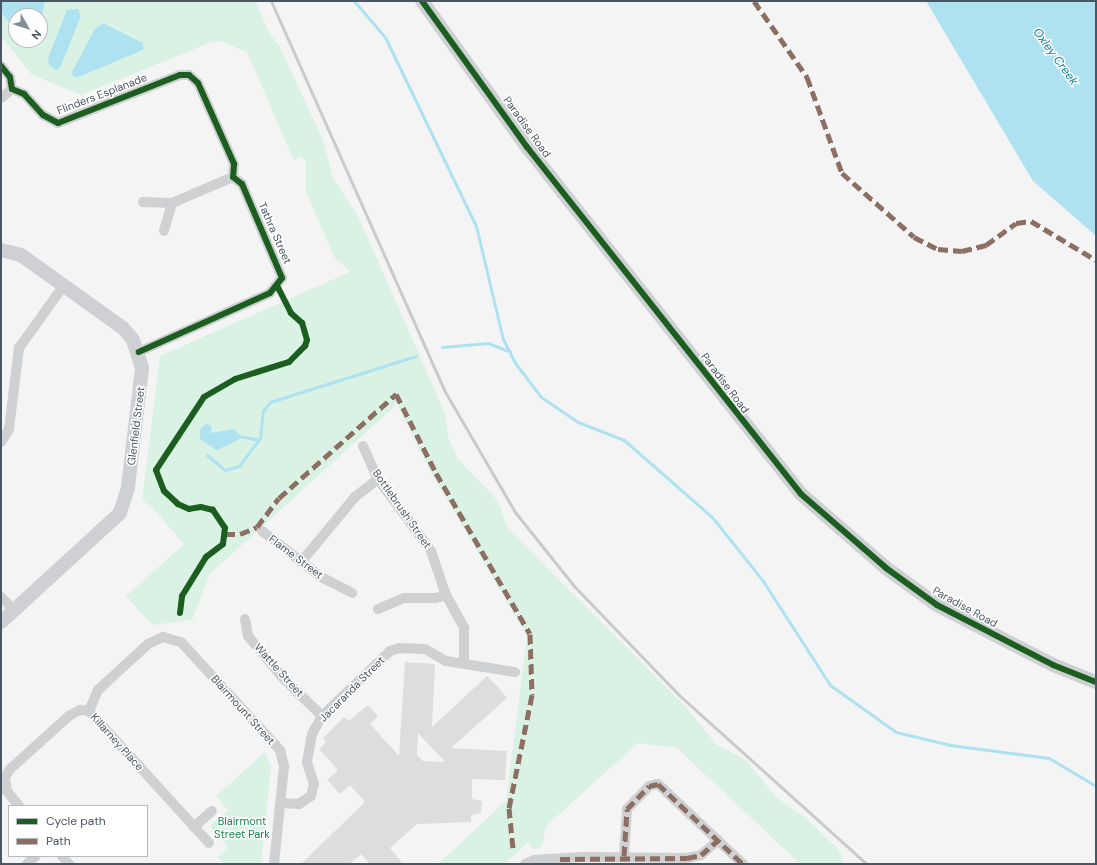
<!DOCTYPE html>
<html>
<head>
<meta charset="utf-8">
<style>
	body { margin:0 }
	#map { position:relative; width:1097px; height:865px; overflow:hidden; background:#f4f4f4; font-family:"DM Sans",sans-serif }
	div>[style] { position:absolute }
	.green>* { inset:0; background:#d9f2e3 }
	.water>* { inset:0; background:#aee2f0 }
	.stream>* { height:3px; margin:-1.5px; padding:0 1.5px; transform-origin:1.5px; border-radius:1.5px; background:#aee2f0 }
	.building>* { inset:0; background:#ddddde }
	.street>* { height:10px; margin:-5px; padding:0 5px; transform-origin:5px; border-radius:5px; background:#ced0d2 }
	.secondary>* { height:14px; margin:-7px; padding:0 7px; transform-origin:7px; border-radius:7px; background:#ced0d4 }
	.rail>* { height:3px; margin:-1.5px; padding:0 1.5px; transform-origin:1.5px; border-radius:1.5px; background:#c9cacc }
	.quiet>* { height:5px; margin-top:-2.5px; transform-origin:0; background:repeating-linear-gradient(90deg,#8d6e63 0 10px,transparent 0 15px) }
	.cycleway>* { height:6px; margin:-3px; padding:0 3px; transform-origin:3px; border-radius:3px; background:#1b5e20 }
	span { translate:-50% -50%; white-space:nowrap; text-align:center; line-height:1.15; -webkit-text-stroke:3px #fff; paint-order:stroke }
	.street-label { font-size:11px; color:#4a5661 }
	.park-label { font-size:11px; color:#17864f }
	.water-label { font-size:12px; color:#0c7c9b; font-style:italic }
	.frame { position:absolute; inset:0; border:2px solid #4a5661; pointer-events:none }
	.legend { position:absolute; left:8px; top:805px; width:140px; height:52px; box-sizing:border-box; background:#fff; border:1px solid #b7bbc0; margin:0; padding:5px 7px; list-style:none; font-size:12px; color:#4a5661 }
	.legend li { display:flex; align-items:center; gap:8px; height:20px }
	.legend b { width:20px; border:1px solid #b7bbc0 }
	.north { position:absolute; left:8px; top:8px; width:40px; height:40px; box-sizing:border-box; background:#fff; border:1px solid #b7bbc0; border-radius:50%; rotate:129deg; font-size:11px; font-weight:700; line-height:16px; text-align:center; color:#4a5661 }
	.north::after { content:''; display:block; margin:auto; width:14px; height:18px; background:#868d94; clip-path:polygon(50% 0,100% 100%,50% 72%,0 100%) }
</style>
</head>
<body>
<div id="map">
	<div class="green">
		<i style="clip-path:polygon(evenodd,45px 1px,255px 1px,270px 34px,280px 47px,323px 140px,333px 178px,358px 216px,424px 365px,445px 414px,448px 437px,458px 459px,498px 501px,508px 529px,684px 705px,717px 745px,746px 760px,776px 797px,806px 818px,839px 850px,843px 864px,800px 864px,677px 748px,638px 743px,546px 826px,542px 846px,534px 850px,528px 842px,505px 864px,438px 864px,506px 801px,527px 636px,429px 469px,397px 404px,210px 574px,192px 620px,152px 625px,126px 596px,184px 544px,150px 505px,142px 501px,160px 356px,350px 272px,334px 257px,306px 191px,306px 161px,299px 156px,294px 161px,247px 52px,220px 41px,209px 43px,81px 95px,31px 74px,1px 36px,1px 12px,16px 31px,16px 40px,23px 40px,31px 47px,36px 46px,45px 1px,103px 23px,143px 43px,143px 50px,76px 78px,103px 23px)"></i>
		<i style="clip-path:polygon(265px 752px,271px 767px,261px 864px,224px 864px,218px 857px,228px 847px,210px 826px,228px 810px,216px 796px)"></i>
	</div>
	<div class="water">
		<i style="clip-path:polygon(1px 1px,45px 1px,40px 27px,40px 16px,16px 16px,16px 31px,1px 12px)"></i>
		<i style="clip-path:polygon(926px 1px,1096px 1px,1096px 236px,1033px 181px)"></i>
		<i style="clip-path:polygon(78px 9px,81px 16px,60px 68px,56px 70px,49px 65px,48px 58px,67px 10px)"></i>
		<i style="clip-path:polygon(103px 23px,143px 43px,143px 50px,76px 78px,72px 75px,73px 70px,95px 29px)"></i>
		<i style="clip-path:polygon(206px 423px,212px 427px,211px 433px,234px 429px,242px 438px,217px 450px,200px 439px,200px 429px)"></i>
	</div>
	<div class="stream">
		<i style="left:354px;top:1px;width:48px;rotate:49.3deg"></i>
		<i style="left:385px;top:37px;width:210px;rotate:64.3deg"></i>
		<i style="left:476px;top:226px;width:116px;rotate:76.6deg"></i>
		<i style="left:503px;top:339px;width:28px;rotate:63deg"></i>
		<i style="left:516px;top:364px;width:41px;rotate:52.9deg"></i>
		<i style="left:541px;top:397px;width:45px;rotate:34deg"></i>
		<i style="left:578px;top:422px;width:49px;rotate:21.4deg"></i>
		<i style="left:624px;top:440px;width:117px;rotate:41.2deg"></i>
		<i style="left:712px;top:517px;width:82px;rotate:51.4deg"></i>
		<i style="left:763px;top:581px;width:124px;rotate:57.2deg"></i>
		<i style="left:830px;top:685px;width:81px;rotate:35.5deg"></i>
		<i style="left:896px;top:732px;width:56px;rotate:13.5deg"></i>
		<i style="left:950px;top:745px;width:100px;rotate:7.5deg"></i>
		<i style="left:1049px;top:758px;width:55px;rotate:30.8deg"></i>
		<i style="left:442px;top:347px;width:46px;rotate:-5deg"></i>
		<i style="left:488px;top:343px;width:24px;rotate:22deg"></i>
		<i style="left:239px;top:436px;width:20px;rotate:11deg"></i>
		<i style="left:207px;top:455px;width:23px;rotate:40deg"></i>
		<i style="left:225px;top:470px;width:15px;rotate:-16deg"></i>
		<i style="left:239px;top:466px;width:35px;rotate:-53deg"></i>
		<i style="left:260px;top:438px;width:27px;rotate:-84deg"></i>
		<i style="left:263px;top:411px;width:11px;rotate:-52deg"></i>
		<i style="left:270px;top:402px;width:153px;rotate:-17.5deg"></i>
	</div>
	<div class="building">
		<i style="clip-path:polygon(evenodd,405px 662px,435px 664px,432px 727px,487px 676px,499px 688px,507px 698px,451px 748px,507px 751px,505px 780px,472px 779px,472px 799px,482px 801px,481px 813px,471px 815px,471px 822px,417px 824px,390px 848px,403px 864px,370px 864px,361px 854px,349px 864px,301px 864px,365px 802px,350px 785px,340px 794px,327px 780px,338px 770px,319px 749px,326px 742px,323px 738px,344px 717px,349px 721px,368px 705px,378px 716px,370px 724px,399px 756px,405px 662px,418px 733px,445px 762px,423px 761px,417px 755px,418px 733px)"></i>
	</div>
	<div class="street">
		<i style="left:1px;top:66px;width:14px;rotate:51deg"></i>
		<i style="left:10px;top:77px;width:12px;rotate:81deg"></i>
		<i style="left:12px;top:89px;width:13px;rotate:23deg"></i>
		<i style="left:24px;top:94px;width:28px;rotate:48deg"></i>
		<i style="left:43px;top:115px;width:17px;rotate:28deg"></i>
		<i style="left:58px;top:123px;width:131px;rotate:-21.5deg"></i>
		<i style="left:180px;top:75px;width:9px"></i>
		<i style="left:189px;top:75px;width:12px;rotate:42deg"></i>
		<i style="left:198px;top:83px;width:89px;rotate:66deg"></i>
		<i style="left:234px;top:164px;width:13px;rotate:94deg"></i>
		<i style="left:233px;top:177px;width:11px;rotate:38deg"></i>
		<i style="left:242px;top:184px;width:102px;rotate:66.9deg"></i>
		<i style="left:282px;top:278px;width:19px;rotate:129deg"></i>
		<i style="left:270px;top:293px;width:144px;rotate:155.8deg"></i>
		<i style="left:1px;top:98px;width:14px;rotate:-39deg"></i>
		<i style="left:143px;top:202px;width:29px;rotate:2deg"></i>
		<i style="left:172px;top:203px;width:29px;rotate:106deg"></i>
		<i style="left:172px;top:203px;width:66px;rotate:-23.1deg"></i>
		<i style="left:1px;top:442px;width:15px;rotate:-58deg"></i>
		<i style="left:9px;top:429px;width:82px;rotate:-83deg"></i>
		<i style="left:19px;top:348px;width:77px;rotate:-54.5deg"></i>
		<i style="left:363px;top:446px;width:36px;rotate:66deg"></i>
		<i style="left:378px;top:479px;width:89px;rotate:53.6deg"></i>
		<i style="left:431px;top:551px;width:46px;rotate:71.2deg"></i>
		<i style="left:446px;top:595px;width:38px;rotate:61deg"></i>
		<i style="left:464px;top:628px;width:35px;rotate:90deg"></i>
		<i style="left:262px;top:531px;width:75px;rotate:37.9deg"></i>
		<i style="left:321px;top:577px;width:35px;rotate:27deg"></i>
		<i style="left:302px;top:561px;width:83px;rotate:-50.4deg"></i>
		<i style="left:355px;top:497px;width:29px;rotate:-38deg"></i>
		<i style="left:1px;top:597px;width:18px;rotate:45deg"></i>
		<i style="left:378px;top:609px;width:28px;rotate:-23deg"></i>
		<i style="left:404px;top:598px;width:32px"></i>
		<i style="left:436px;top:598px;width:10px;rotate:-17deg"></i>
		<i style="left:245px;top:619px;width:17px;rotate:80deg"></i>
		<i style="left:248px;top:636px;width:56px;rotate:50.1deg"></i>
		<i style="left:284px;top:679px;width:53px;rotate:44.2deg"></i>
		<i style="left:281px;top:803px;width:18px;rotate:3deg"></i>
		<i style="left:299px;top:804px;width:14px;rotate:-34deg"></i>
		<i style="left:311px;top:796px;width:12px;rotate:-76deg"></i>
		<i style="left:314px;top:784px;width:23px;rotate:-108deg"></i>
		<i style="left:307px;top:762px;width:28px;rotate:-80deg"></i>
		<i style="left:312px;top:734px;width:21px;rotate:-61deg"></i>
		<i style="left:322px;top:716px;width:94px;rotate:-43.7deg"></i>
		<i style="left:390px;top:651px;width:9px;rotate:-18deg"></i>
		<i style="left:399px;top:648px;width:26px;rotate:2deg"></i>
		<i style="left:425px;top:649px;width:24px;rotate:30deg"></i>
		<i style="left:446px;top:661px;width:70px;rotate:9.1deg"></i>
		<i style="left:19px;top:806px;width:19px;rotate:-129deg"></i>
		<i style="left:7px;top:791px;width:13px;rotate:-99deg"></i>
		<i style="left:5px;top:778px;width:9px;rotate:-63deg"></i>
		<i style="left:9px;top:770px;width:81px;rotate:-42deg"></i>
		<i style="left:69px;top:716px;width:13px;rotate:-29deg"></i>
		<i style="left:80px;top:710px;width:9px;rotate:6deg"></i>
		<i style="left:194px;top:827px;width:24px;rotate:-42deg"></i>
		<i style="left:209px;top:843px;width:178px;rotate:-132.3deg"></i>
		<i style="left:89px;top:711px;width:23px;rotate:-67deg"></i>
		<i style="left:98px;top:690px;width:68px;rotate:-42.6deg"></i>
		<i style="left:148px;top:644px;width:17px;rotate:-25deg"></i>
		<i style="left:163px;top:637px;width:19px;rotate:16deg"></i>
		<i style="left:181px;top:642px;width:147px;rotate:47.5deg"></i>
		<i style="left:280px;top:750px;width:16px;rotate:76deg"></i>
		<i style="left:284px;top:766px;width:99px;rotate:95.8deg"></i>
		<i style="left:62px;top:856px;width:11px;rotate:49deg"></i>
		<i style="left:624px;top:856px;width:47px;rotate:-86.3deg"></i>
		<i style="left:627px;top:809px;width:32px;rotate:-46deg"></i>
		<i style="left:649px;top:786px;width:9px;rotate:-13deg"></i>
		<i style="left:658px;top:784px;width:117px;rotate:43.3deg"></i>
		<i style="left:27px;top:864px;width:12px;rotate:-42deg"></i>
		<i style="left:525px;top:864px;width:10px;rotate:-24deg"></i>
		<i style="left:534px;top:860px;width:49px;rotate:-3.5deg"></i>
		<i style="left:583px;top:857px;width:104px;rotate:0.6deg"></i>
		<i style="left:687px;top:858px;width:14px;rotate:-12deg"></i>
		<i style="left:701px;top:855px;width:23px;rotate:-41deg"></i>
	</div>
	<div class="secondary">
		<i style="left:422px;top:1px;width:180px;rotate:54.3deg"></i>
		<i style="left:527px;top:147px;width:442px;rotate:51.7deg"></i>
		<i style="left:801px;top:494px;width:113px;rotate:41deg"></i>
		<i style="left:886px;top:568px;width:63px;rotate:36deg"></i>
		<i style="left:937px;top:605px;width:131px;rotate:27.3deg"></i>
		<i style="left:1053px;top:665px;width:46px;rotate:21.6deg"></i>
		<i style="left:1px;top:250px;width:21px;rotate:14deg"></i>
		<i style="left:21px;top:255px;width:125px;rotate:35.6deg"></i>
		<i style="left:123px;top:328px;width:16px;rotate:50deg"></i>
		<i style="left:133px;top:340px;width:29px;rotate:72deg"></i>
		<i style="left:142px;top:368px;width:121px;rotate:96.7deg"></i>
		<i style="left:128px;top:488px;width:26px;rotate:108deg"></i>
		<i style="left:120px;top:513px;width:161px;rotate:137.5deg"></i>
	</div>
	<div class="rail">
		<i style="left:271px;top:1px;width:426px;rotate:66deg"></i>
		<i style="left:444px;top:390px;width:141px;rotate:59.8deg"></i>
		<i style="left:515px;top:512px;width:95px;rotate:51.4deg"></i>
		<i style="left:574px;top:586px;width:151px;rotate:46.1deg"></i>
		<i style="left:679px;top:695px;width:253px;rotate:42deg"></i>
	</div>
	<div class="quiet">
		<i style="left:754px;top:1px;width:93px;rotate:55.1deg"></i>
		<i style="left:807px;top:77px;width:102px;rotate:70deg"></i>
		<i style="left:842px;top:173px;width:96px;rotate:41.6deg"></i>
		<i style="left:914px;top:237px;width:27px;rotate:27deg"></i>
		<i style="left:938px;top:249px;width:24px;rotate:5deg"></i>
		<i style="left:962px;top:251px;width:25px;rotate:-14deg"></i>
		<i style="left:986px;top:245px;width:37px;rotate:-36deg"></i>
		<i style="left:1016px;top:223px;width:15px;rotate:-8deg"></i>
		<i style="left:1031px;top:221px;width:76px;rotate:31deg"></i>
		<i style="left:225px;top:534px;width:15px"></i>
		<i style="left:240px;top:534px;width:18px;rotate:-22deg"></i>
		<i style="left:257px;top:527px;width:36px;rotate:-53deg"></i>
		<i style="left:279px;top:498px;width:157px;rotate:-41.6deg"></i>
		<i style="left:396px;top:394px;width:89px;rotate:63.1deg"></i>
		<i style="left:436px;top:473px;width:186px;rotate:59.7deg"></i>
		<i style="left:530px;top:634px;width:61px;rotate:88.1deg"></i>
		<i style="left:532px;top:695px;width:115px;rotate:101.5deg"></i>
		<i style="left:509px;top:808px;width:41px;rotate:84.4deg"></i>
		<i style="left:624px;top:856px;width:47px;rotate:-86.3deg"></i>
		<i style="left:627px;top:809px;width:32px;rotate:-46deg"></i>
		<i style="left:649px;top:786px;width:9px;rotate:-13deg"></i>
		<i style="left:658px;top:784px;width:117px;rotate:43.3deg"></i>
		<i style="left:560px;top:859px;width:127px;rotate:-0.5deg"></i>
		<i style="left:687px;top:858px;width:14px;rotate:-12deg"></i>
		<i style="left:701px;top:855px;width:23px;rotate:-41deg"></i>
	</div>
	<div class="cycleway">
		<i style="left:422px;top:1px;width:180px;rotate:54.3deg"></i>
		<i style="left:527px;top:147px;width:442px;rotate:51.7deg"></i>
		<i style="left:801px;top:494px;width:113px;rotate:41deg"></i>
		<i style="left:886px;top:568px;width:63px;rotate:36deg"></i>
		<i style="left:937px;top:605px;width:131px;rotate:27.3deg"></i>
		<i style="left:1053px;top:665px;width:46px;rotate:21.6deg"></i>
		<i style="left:1px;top:66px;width:14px;rotate:51deg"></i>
		<i style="left:10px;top:77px;width:12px;rotate:81deg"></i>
		<i style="left:12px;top:89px;width:13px;rotate:23deg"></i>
		<i style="left:24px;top:94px;width:28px;rotate:48deg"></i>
		<i style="left:43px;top:115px;width:17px;rotate:28deg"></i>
		<i style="left:58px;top:123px;width:131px;rotate:-21.5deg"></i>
		<i style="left:180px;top:75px;width:9px"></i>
		<i style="left:189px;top:75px;width:12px;rotate:42deg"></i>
		<i style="left:198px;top:83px;width:89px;rotate:66deg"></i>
		<i style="left:234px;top:164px;width:13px;rotate:94deg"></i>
		<i style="left:233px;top:177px;width:11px;rotate:38deg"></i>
		<i style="left:242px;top:184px;width:102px;rotate:66.9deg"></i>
		<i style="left:282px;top:278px;width:19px;rotate:129deg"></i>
		<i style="left:270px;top:293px;width:144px;rotate:155.8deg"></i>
		<i style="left:180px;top:613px;width:17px;rotate:-83deg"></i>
		<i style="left:182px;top:596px;width:46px;rotate:-58.4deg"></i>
		<i style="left:206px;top:557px;width:21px;rotate:-37deg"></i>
		<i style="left:223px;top:544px;width:16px;rotate:-83deg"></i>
		<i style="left:225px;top:528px;width:22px;rotate:-124deg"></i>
		<i style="left:213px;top:510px;width:12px;rotate:-166deg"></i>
		<i style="left:201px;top:507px;width:12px;rotate:171deg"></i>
		<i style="left:189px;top:509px;width:12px;rotate:-156deg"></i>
		<i style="left:178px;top:504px;width:19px;rotate:-137deg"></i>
		<i style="left:164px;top:491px;width:22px;rotate:-111deg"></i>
		<i style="left:156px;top:470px;width:87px;rotate:-56.7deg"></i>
		<i style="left:204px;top:397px;width:36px;rotate:-30deg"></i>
		<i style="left:235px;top:379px;width:57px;rotate:-17.5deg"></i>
		<i style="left:289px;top:362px;width:23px;rotate:-45deg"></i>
		<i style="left:305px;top:346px;width:6px;rotate:-72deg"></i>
		<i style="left:307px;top:340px;width:18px;rotate:-106deg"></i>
		<i style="left:302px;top:323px;width:15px;rotate:-138deg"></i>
		<i style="left:291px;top:313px;width:29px;rotate:-117deg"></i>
	</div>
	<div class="street-label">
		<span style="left:102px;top:94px;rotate:-21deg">Flinders Esplanade</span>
		<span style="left:527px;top:127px;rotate:54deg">Paradise Road</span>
		<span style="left:275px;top:233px;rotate:66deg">Tathra Street</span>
		<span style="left:725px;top:383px;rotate:53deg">Paradise Road</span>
		<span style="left:136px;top:426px;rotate:-83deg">Glenfield Street</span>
		<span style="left:402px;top:509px;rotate:55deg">Bottlebrush Street</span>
		<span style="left:296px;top:557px;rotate:37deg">Flame Street</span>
		<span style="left:965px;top:607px;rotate:29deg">Paradise Road</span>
		<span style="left:279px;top:670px;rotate:48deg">Wattle Street</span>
		<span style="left:352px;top:689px;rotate:-45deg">Jacaranda Street</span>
		<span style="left:243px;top:710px;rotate:48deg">Blairmount Street</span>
		<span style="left:117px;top:742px;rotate:48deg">Killarney Place</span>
	</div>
	<div class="park-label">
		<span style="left:242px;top:828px">Blairmont<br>Street Park</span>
	</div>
	<div class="water-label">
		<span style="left:1055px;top:57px;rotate:54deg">Oxley Creek</span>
	</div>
	<div class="frame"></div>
	<ul class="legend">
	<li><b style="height:5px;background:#1b5e20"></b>Cycle path</li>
	<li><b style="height:5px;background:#8d6e63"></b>Path</li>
	</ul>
	<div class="north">N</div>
</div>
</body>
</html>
